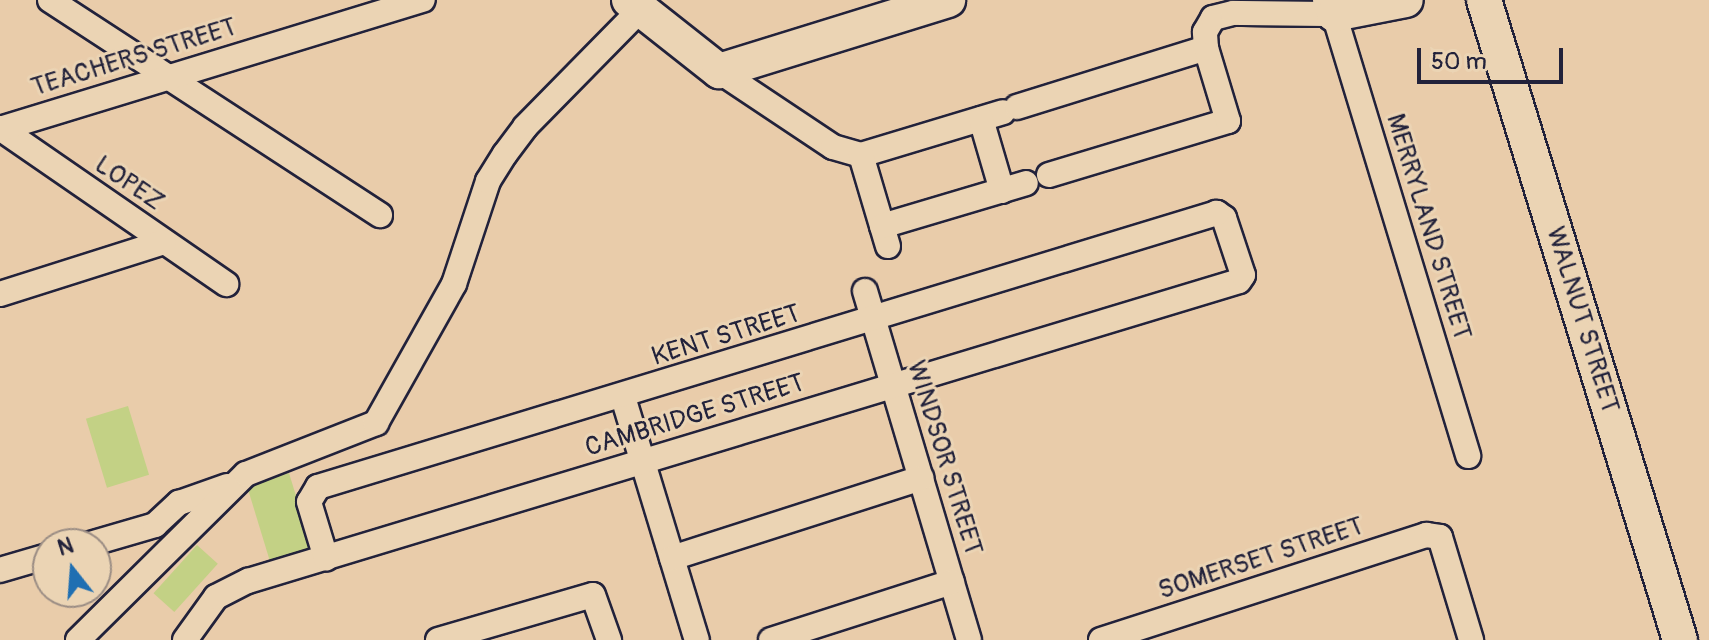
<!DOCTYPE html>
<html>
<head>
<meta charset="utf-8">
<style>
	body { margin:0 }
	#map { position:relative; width:1709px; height:640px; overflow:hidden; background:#e9ccaa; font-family:Pangolin,sans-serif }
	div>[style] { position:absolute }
	.green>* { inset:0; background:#c3d185; transform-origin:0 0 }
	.roads { filter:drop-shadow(2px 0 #22223b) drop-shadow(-2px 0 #22223b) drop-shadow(0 2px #22223b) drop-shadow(0 -2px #22223b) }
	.street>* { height:24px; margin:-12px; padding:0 12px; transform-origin:12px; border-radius:12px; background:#ebd4b4 }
	.secondary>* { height:34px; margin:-17px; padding:0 17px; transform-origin:17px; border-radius:17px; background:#ebd4b4 }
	span { translate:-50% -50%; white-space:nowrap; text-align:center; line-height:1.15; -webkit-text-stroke:6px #ebd4b4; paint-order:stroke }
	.street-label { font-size:26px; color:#22223b }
	.north { position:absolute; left:32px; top:528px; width:80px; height:80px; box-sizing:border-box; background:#ebd4b4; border:2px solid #9b8d84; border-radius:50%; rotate:343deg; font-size:22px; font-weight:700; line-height:32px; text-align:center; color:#22223b }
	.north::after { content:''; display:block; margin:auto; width:28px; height:36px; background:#1f6fb2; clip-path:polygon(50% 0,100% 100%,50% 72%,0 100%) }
	.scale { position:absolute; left:1417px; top:48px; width:146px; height:36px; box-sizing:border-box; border:4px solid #22223b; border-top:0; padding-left:10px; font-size:24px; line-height:28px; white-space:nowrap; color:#22223b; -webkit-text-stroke:6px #ebd4b4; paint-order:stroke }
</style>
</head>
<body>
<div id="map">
	<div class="green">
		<i style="left:128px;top:406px;width:72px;height:44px;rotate:73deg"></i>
		<i style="left:289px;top:473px;width:84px;height:44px;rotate:73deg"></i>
		<i style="left:197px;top:545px;width:28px;height:65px;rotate:42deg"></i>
	</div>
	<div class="roads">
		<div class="street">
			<i style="left:50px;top:0;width:394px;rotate:33.1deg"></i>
			<i style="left:719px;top:71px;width:137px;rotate:33.7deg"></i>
			<i style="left:833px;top:147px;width:29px;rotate:16deg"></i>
			<i style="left:861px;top:155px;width:148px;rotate:-16.8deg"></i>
			<i style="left:1017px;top:107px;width:198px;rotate:-17.3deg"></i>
			<i style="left:981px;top:119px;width:75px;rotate:73.7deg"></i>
			<i style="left:0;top:128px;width:275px;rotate:34.6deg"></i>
			<i style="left:0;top:129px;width:442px;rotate:-17deg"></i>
			<i style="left:861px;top:155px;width:95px;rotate:73.5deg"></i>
			<i style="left:1049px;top:175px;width:187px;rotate:-16.8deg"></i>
			<i style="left:1228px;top:121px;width:76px;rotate:-106.8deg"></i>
			<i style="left:1206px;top:48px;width:16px;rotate:-94deg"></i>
			<i style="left:1205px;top:32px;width:16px;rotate:-60deg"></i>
			<i style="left:1213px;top:18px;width:21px;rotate:-14deg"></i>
			<i style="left:1233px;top:13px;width:101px;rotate:0.6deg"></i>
			<i style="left:1334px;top:14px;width:462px;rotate:73.1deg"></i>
			<i style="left:882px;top:226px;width:150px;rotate:-16.6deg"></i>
			<i style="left:865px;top:291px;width:364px;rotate:73.4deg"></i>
			<i style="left:0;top:294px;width:172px;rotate:-17.6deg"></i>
			<i style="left:623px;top:397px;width:254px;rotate:73.1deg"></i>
			<i style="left:90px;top:544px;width:68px;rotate:-16.3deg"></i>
			<i style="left:155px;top:525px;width:33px;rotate:-43deg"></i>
			<i style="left:179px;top:503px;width:51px;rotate:-19.5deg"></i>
			<i style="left:672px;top:558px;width:262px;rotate:-17.8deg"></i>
			<i style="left:0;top:570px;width:50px;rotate:-16.3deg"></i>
			<i style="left:78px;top:640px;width:236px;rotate:-44.7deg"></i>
			<i style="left:246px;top:474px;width:140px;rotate:-21.4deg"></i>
			<i style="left:376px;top:423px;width:159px;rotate:-60.7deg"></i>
			<i style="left:454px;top:284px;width:108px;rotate:-71.7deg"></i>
			<i style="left:488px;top:181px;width:32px;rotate:-58deg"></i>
			<i style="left:505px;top:154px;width:34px;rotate:-53deg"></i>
			<i style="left:525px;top:127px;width:164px;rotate:-45.5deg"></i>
			<i style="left:185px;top:640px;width:53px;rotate:-54.2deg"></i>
			<i style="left:216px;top:597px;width:36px;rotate:-27deg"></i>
			<i style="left:248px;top:581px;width:1035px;rotate:-16.84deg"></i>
			<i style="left:1239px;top:281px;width:7px;rotate:-56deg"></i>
			<i style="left:1243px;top:275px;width:60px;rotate:-108.4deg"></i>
			<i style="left:1224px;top:218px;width:9px;rotate:-144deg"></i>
			<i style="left:1217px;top:213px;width:940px;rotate:163.05deg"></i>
			<i style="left:318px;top:487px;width:17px;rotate:121deg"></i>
			<i style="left:309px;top:502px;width:59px;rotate:73.1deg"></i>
			<i style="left:438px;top:640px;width:161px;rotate:-16.2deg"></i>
			<i style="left:593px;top:595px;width:48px;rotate:70.4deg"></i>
			<i style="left:771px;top:640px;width:190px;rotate:-17.8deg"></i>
			<i style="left:1101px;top:640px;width:342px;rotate:-17.9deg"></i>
			<i style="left:1426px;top:535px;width:14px;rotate:8deg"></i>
			<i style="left:1440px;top:537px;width:108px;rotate:73.2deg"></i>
		</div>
		<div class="secondary">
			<i style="left:629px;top:0;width:115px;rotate:38.3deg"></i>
			<i style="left:719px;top:71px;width:240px;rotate:-17.2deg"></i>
			<i style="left:1330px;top:0;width:15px;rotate:74deg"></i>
			<i style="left:1334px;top:14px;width:73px;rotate:-11deg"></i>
			<i style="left:1484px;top:0;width:669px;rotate:72.97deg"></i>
		</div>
	</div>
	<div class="street-label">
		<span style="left:134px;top:58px;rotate:-17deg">TEACHERS STREET</span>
		<span style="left:129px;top:184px;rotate:34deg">LOPEZ</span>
		<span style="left:1428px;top:227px;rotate:73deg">MERRYLAND STREET</span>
		<span style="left:1582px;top:320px;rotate:73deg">WALNUT STREET</span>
		<span style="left:726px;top:336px;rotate:-17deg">KENT STREET</span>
		<span style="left:695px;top:416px;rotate:-17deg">CAMBRIDGE STREET</span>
		<span style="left:944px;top:458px;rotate:73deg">WINDSOR STREET</span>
		<span style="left:1261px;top:559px;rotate:-18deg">SOMERSET STREET</span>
	</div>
	<div class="north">N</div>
	<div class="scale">50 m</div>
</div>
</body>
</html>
